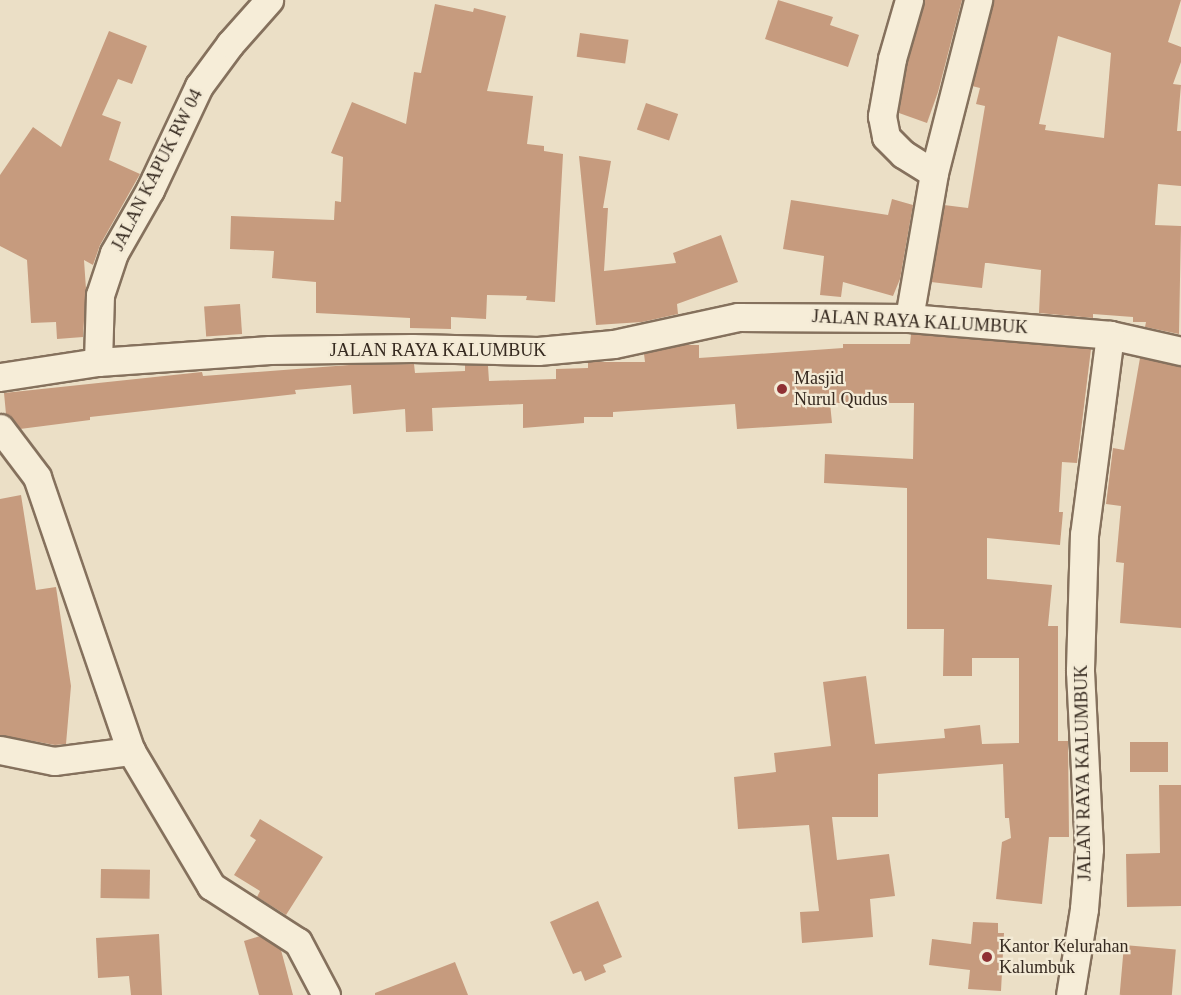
<!DOCTYPE html>
<html>
<head>
<meta charset="utf-8">
<style>
	body { margin:0 }
	#map { position:relative; width:1181px; height:995px; overflow:hidden; background:#ebdfc6; font-family:Georgia,serif }
	div>[style] { position:absolute }
	.building>* { inset:0; background:#c69b7e; transform-origin:0 0 }
	.roads { filter:drop-shadow(2px 0 #85715d) drop-shadow(-2px 0 #85715d) drop-shadow(0 2px #85715d) drop-shadow(0 -2px #85715d) }
	.minor>* { height:27px; margin:-13.5px; padding:0 13.5px; transform-origin:13.5px; border-radius:13.5px; background:#f6edd8 }
	.dots>* { width:16px; height:16px; translate:-50% -50%; box-sizing:border-box; border:3px solid #f3ead5; border-radius:50% }
	span { translate:-50% -50%; white-space:nowrap; text-align:center; line-height:1.15; -webkit-text-stroke:4.5px #f3ead5; paint-order:stroke }
	.street-label { font-size:18px; color:#362a20 }
	.poi-label { font-size:18px; color:#362a20 }
	.left { translate:0 -50%; text-align:left }
</style>
</head>
<body>
<div id="map">
	<div class="building">
		<i style="clip-path:polygon(778px 0,833px 17px,830px 25px,859px 35px,848px 67px,765px 39px)"></i>
		<i style="clip-path:polygon(924px 0,962px 0,938px 92px,927px 123px,899px 113px,907px 63px)"></i>
		<i style="clip-path:polygon(evenodd,993px 0,1181px 0,1168px 42px,1181px 47px,1181px 62px,1173px 84px,1181px 85px,1177px 131px,1181px 131px,1181px 186px,1158px 184px,1155px 225px,1181px 226px,1179px 334px,1145px 327px,1146px 322px,1133px 322px,1133px 317px,1093px 314px,1093px 318px,1039px 313px,1041px 270px,988px 263px,985px 263px,982px 288px,931px 282px,944px 205px,968px 208px,985px 106px,976px 104px,980px 88px,972px 86px,993px 0,1058px 36px,1111px 53px,1104px 138px,1045px 130px,1046px 125px,1039px 124px,1058px 36px)"></i>
		<i style="clip-path:polygon(435px 4px,473px 12px,474px 8px,506px 16px,487px 91px,533px 96px,527px 144px,544px 146px,544px 151px,563px 154px,555px 302px,526px 300px,527px 296px,487px 295px,486px 319px,451px 317px,451px 329px,410px 328px,410px 318px,316px 313px,316px 282px,272px 278px,274px 251px,230px 249px,231px 216px,334px 220px,335px 201px,341px 202px,343px 157px,331px 153px,352px 102px,406px 124px,414px 72px,421px 73px)"></i>
		<i style="clip-path:polygon(109px 31px,147px 46px,132px 84px,118px 79px,102px 115px,121px 122px,109px 160px,140px 174px,100px 245px,93px 265px,84px 260px,86px 289px,83px 337px,57px 339px,56px 322px,31px 323px,27px 260px,0 246px,0 175px,33px 127px,61px 147px)"></i>
		<i style="left:580px;top:33px;width:49px;height:24px;rotate:8deg"></i>
		<i style="left:646px;top:103px;width:34px;height:28px;rotate:19deg"></i>
		<i style="clip-path:polygon(579px 156px,611px 161px,603px 208px,608px 208px,604px 271px,676px 263px,673px 253px,721px 235px,738px 282px,677px 304px,678px 314px,642px 322px,596px 325px)"></i>
		<i style="clip-path:polygon(892px 199px,913px 205px,900px 279px,893px 296px,843px 282px,841px 297px,820px 295px,824px 256px,783px 249px,791px 200px,888px 215px)"></i>
		<i style="left:240px;top:304px;width:30px;height:36px;rotate:86deg"></i>
		<i style="clip-path:polygon(911px 334px,1091px 349px,1077px 463px,1062px 462px,1059px 512px,1063px 512px,1060px 545px,987px 538px,987px 579px,1052px 585px,1048px 626px,1058px 626px,1058px 741px,1068px 741px,1069px 837px,1049px 837px,1042px 904px,996px 899px,1002px 842px,1011px 838px,1009px 818px,1005px 818px,1003px 764px,878px 774px,878px 817px,832px 817px,837px 860px,889px 854px,895px 896px,870px 899px,873px 937px,802px 943px,800px 912px,819px 911px,809px 825px,738px 829px,734px 777px,776px 772px,774px 753px,831px 746px,823px 682px,866px 676px,875px 744px,945px 738px,944px 729px,980px 725px,982px 744px,1019px 743px,1019px 658px,972px 658px,972px 676px,943px 676px,944px 629px,907px 629px,907px 488px,824px 483px,825px 454px,913px 459px,914px 403px,830px 403px,832px 423px,737px 429px,735px 404px,613px 412px,613px 417px,584px 417px,584px 423px,523px 428px,523px 404px,432px 408px,433px 431px,406px 432px,405px 409px,353px 414px,351px 385px,295px 390px,296px 394px,90px 417px,90px 420px,20px 429px,6px 414px,4px 393px,202px 372px,203px 376px,349px 365px,414px 364px,415px 373px,465px 371px,465px 365px,488px 366px,489px 381px,556px 379px,556px 369px,588px 368px,588px 362px,645px 362px,644px 354px,681px 345px,699px 345px,699px 358px,843px 348px,843px 344px,910px 344px)"></i>
		<i style="clip-path:polygon(1140px 358px,1181px 366px,1181px 628px,1120px 623px,1124px 563px,1116px 562px,1121px 506px,1106px 504px,1113px 448px,1124px 450px)"></i>
		<i style="clip-path:polygon(21px 495px,36px 590px,56px 587px,71px 686px,66px 744px,55px 745px,0 735px,0 499px)"></i>
		<i style="left:1168px;top:742px;width:30px;height:38px;rotate:90deg"></i>
		<i style="clip-path:polygon(1159px 785px,1181px 785px,1181px 906px,1127px 907px,1126px 854px,1160px 853px)"></i>
		<i style="clip-path:polygon(260px 819px,323px 857px,286px 915px,257px 897px,260px 891px,234px 875px,256px 840px,250px 836px)"></i>
		<i style="left:101px;top:869px;width:49px;height:29px;rotate:1deg"></i>
		<i style="clip-path:polygon(598px 901px,622px 957px,603px 965px,606px 972px,585px 981px,581px 971px,573px 974px,550px 922px)"></i>
		<i style="clip-path:polygon(973px 922px,998px 923px,998px 933px,1004px 933px,1001px 991px,968px 989px,970px 970px,929px 965px,932px 939px,971px 944px)"></i>
		<i style="clip-path:polygon(159px 934px,162px 995px,131px 995px,129px 976px,98px 978px,96px 938px)"></i>
		<i style="clip-path:polygon(260px 936px,281px 950px,293px 995px,259px 995px,244px 941px)"></i>
		<i style="left:1124px;top:945px;width:52px;height:50px;rotate:5deg"></i>
		<i style="clip-path:polygon(455px 962px,468px 995px,375px 995px,375px 993px)"></i>
	</div>
	<div class="roads">
		<div class="minor">
			<i style="left:909px;top:0;width:61px;rotate:106.1deg"></i>
			<i style="left:892px;top:59px;width:58px;rotate:100deg"></i>
			<i style="left:882px;top:116px;width:21px;rotate:79deg"></i>
			<i style="left:886px;top:137px;width:24px;rotate:45deg"></i>
			<i style="left:903px;top:154px;width:36px;rotate:32deg"></i>
			<i style="left:909px;top:318px;width:147px;rotate:-80.2deg"></i>
			<i style="left:934px;top:173px;width:179px;rotate:-75.7deg"></i>
			<i style="left:1110px;top:335px;width:73px;rotate:12.7deg"></i>
			<i style="left:98px;top:362px;width:67px;rotate:-88.3deg"></i>
			<i style="left:100px;top:295px;width:44px;rotate:-71.6deg"></i>
			<i style="left:114px;top:253px;width:73px;rotate:-60.3deg"></i>
			<i style="left:150px;top:190px;width:115px;rotate:-64.8deg"></i>
			<i style="left:199px;top:86px;width:52px;rotate:-53.6deg"></i>
			<i style="left:230px;top:44px;width:59px;rotate:-48.4deg"></i>
			<i style="left:0;top:377px;width:99px;rotate:-8.7deg"></i>
			<i style="left:98px;top:362px;width:172px;rotate:-4deg"></i>
			<i style="left:270px;top:350px;width:142px;rotate:-0.8deg"></i>
			<i style="left:412px;top:348px;width:126px;rotate:1.4deg"></i>
			<i style="left:538px;top:351px;width:76px;rotate:-5.3deg"></i>
			<i style="left:614px;top:344px;width:127px;rotate:-12.3deg"></i>
			<i style="left:738px;top:317px;width:171px;rotate:0.3deg"></i>
			<i style="left:909px;top:318px;width:202px;rotate:4.8deg"></i>
			<i style="left:1110px;top:335px;width:201px;rotate:97.4deg"></i>
			<i style="left:1084px;top:534px;width:137px;rotate:91.7deg"></i>
			<i style="left:1080px;top:671px;width:178px;rotate:87.1deg"></i>
			<i style="left:1089px;top:849px;width:60px;rotate:94.8deg"></i>
			<i style="left:1084px;top:909px;width:87px;rotate:99.2deg"></i>
			<i style="left:0;top:428px;width:61px;rotate:52.9deg"></i>
			<i style="left:37px;top:477px;width:290px;rotate:71.1deg"></i>
			<i style="left:131px;top:751px;width:157px;rotate:59.3deg"></i>
			<i style="left:211px;top:886px;width:103px;rotate:32.8deg"></i>
			<i style="left:298px;top:942px;width:60px;rotate:62.2deg"></i>
			<i style="left:0;top:750px;width:55px;rotate:11.5deg"></i>
			<i style="left:54px;top:761px;width:78px;rotate:-7.4deg"></i>
		</div>
	</div>
	<div class="dots">
		<i style="left:782px;top:389px;background:#8f3134"></i>
		<i style="left:987px;top:957px;background:#8f3134"></i>
	</div>
	<div class="street-label">
		<span style="left:157px;top:170px;rotate:-63deg">JALAN KAPUK RW 04</span>
		<span style="left:920px;top:322px;rotate:3deg">JALAN RAYA KALUMBUK</span>
		<span style="left:438px;top:350px">JALAN RAYA KALUMBUK</span>
		<span style="left:1083px;top:773px;rotate:-91deg">JALAN RAYA KALUMBUK</span>
	</div>
	<div class="poi-label">
		<span class="left" style="left:794px;top:389px">Masjid<br>Nurul Qudus</span>
		<span class="left" style="left:999px;top:957px">Kantor Kelurahan<br>Kalumbuk</span>
	</div>
</div>
</body>
</html>
